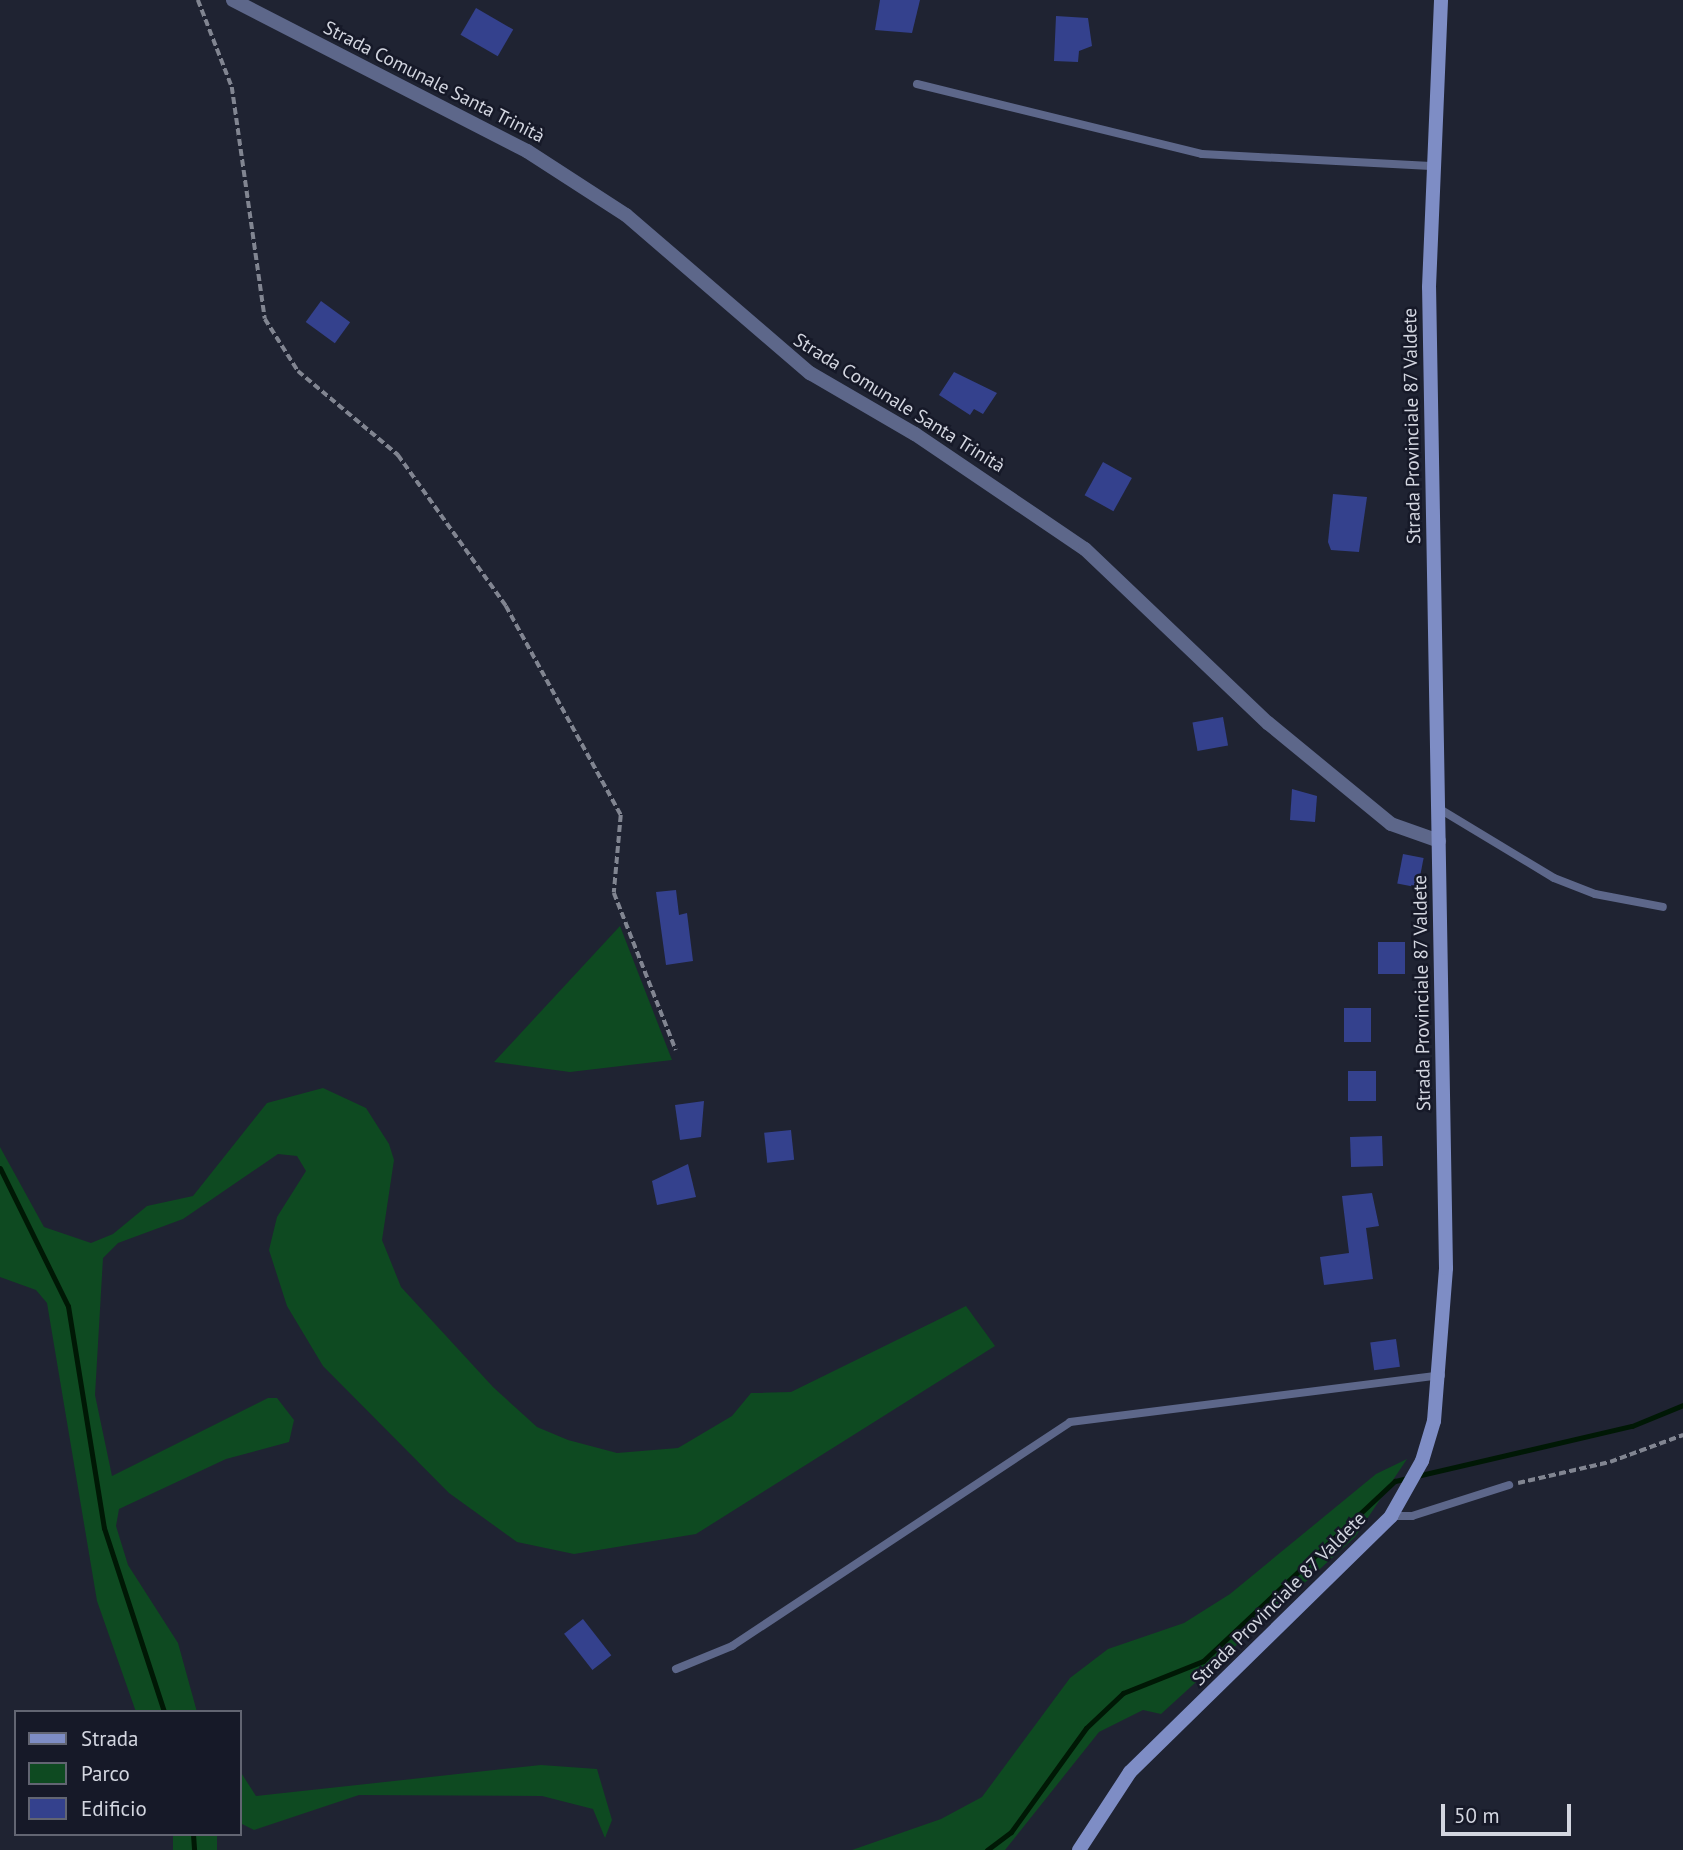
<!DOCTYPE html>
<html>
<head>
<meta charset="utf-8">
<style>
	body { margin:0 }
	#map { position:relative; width:1683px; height:1850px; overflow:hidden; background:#1f2332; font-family:"PT Sans",sans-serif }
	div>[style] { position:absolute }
	.green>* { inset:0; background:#0e4a21; transform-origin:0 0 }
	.stream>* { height:5px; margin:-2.5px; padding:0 2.5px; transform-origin:2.5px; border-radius:2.5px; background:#001805 }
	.building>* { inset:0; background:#34418d; transform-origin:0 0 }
	.path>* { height:3.5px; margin-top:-1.75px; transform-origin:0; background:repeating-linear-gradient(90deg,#818591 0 7px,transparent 0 10.5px) }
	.service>* { height:8px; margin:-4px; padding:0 4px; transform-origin:4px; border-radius:4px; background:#5d678a }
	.tertiary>* { height:14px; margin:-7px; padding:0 7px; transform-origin:7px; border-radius:7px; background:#5d678a }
	.secondary>* { height:14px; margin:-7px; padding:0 7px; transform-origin:7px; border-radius:7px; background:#7e8dc5 }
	span { translate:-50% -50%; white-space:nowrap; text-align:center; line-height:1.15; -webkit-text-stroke:5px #161928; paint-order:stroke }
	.street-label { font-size:19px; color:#d3d6e0 }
	.legend { position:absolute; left:14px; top:1710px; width:228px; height:126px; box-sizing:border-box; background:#161928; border:2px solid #626572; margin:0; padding:9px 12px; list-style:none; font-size:21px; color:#d3d6e0 }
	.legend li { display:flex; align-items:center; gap:14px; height:35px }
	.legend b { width:35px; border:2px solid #626572 }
	.scale { position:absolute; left:1441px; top:1804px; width:130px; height:32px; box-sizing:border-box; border:4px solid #d3d6e0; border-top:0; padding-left:9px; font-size:21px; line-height:24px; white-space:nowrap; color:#d3d6e0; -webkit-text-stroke:5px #161928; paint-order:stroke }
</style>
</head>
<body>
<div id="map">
	<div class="green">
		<i style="clip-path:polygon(620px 926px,672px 1060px,570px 1072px,494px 1062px)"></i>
		<i style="clip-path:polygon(323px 1088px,366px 1108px,389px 1144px,394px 1160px,382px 1240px,401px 1287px,493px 1387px,537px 1427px,568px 1440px,617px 1453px,678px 1448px,732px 1416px,751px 1393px,791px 1392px,966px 1306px,995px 1346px,696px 1534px,574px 1554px,517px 1542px,449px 1493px,323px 1366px,287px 1306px,269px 1250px,277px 1217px,306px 1171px,297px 1156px,278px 1154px,183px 1219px,118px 1243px,103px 1258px,95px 1395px,112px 1476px,268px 1398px,277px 1398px,294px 1420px,289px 1442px,226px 1459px,119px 1509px,116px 1526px,128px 1565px,178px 1643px,197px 1712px,136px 1712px,97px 1601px,47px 1303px,36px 1290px,0 1277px,0 1147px,44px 1227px,91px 1243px,113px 1234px,147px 1206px,193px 1196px,267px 1103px)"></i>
		<i style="clip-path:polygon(1407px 1459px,1355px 1537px,1161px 1714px,1143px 1710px,1099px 1732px,1005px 1850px,852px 1850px,941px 1819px,982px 1797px,1070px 1678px,1108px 1649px,1184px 1623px,1230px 1594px,1376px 1474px)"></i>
		<i style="clip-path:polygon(541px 1765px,597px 1769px,612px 1820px,605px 1838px,593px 1809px,542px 1796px,359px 1795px,254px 1830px,240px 1823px,240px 1771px,256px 1796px)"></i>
		<i style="left:173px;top:1834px;width:44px;height:16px"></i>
	</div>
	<div class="stream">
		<i style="left:0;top:1168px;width:154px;rotate:63.8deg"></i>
		<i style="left:68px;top:1306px;width:225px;rotate:80.8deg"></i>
		<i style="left:104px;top:1528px;width:194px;rotate:71.9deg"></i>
		<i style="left:193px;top:1834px;width:16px;rotate:86deg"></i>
		<i style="left:987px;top:1850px;width:30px;rotate:-37deg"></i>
		<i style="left:1011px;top:1832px;width:128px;rotate:-54.2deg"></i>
		<i style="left:1086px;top:1728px;width:51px;rotate:-43.4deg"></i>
		<i style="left:1123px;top:1693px;width:86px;rotate:-21.8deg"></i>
		<i style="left:1203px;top:1661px;width:263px;rotate:-43.2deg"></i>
		<i style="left:1395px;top:1481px;width:243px;rotate:-13.1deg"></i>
		<i style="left:1632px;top:1426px;width:55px;rotate:-22.4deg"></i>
	</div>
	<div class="building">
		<i style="clip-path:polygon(880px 0,920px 0,912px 33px,875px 30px)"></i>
		<i style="left:476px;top:8px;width:43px;height:31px;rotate:30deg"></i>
		<i style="clip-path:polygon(1056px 16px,1088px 18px,1092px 46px,1079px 51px,1078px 62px,1054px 61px)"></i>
		<i style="left:321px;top:301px;width:36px;height:26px;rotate:36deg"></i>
		<i style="clip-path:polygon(954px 372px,997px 393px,983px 414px,974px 409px,970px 415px,939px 395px)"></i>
		<i style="left:1103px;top:462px;width:33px;height:38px;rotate:29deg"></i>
		<i style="clip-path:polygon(1333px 494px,1367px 497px,1359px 552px,1331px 550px,1328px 542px)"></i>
		<i style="left:1223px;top:717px;width:29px;height:31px;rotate:80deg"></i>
		<i style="clip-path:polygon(1292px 789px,1317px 796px,1315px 822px,1290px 820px)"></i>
		<i style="left:1403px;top:854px;width:21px;height:30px;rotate:11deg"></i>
		<i style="clip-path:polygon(676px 890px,679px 915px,687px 913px,693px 961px,666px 965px,656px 892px)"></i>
		<i style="left:1378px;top:942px;width:27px;height:32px"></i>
		<i style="left:1371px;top:1008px;width:34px;height:27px;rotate:90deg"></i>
		<i style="left:1348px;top:1071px;width:28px;height:30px"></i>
		<i style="clip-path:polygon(704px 1101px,701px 1137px,680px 1140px,675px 1105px)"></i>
		<i style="left:791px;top:1130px;width:30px;height:27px;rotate:84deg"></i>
		<i style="left:1382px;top:1136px;width:30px;height:32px;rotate:88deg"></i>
		<i style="clip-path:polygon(688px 1164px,696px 1197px,657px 1205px,652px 1181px)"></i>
		<i style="clip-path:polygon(1372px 1193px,1379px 1226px,1366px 1228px,1373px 1279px,1324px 1285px,1320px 1257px,1349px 1253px,1342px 1196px)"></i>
		<i style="left:1396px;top:1339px;width:28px;height:26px;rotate:82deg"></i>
		<i style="left:583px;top:1619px;width:46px;height:24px;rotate:52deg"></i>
	</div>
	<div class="path">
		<i style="left:198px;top:0;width:93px;rotate:68.7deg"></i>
		<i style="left:232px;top:87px;width:234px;rotate:81.9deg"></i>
		<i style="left:265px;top:319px;width:62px;rotate:57.6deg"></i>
		<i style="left:298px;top:371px;width:131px;rotate:40deg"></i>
		<i style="left:398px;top:455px;width:186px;rotate:54.4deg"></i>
		<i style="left:506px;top:606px;width:239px;rotate:61.2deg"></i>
		<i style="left:621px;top:815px;width:78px;rotate:95.1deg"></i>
		<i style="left:614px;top:893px;width:169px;rotate:68.5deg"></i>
		<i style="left:1518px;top:1483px;width:94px;rotate:-12.9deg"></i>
		<i style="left:1610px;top:1462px;width:78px;rotate:-20.3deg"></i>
	</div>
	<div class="service">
		<i style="left:917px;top:84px;width:293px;rotate:13.8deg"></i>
		<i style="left:1202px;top:154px;width:229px;rotate:3deg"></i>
		<i style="left:1438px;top:808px;width:135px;rotate:31.1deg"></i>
		<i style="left:1554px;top:878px;width:44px;rotate:21.3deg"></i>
		<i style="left:1595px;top:894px;width:69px;rotate:10.8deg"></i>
		<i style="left:1391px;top:1516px;width:21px"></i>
		<i style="left:1412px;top:1516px;width:102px;rotate:-17.7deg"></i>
		<i style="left:676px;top:1669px;width:61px;rotate:-22.3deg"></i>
		<i style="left:732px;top:1646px;width:405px;rotate:-33.5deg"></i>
		<i style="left:1070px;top:1422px;width:374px;rotate:-7.2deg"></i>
	</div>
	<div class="tertiary">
		<i style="left:233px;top:0;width:331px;rotate:27.2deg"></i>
		<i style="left:527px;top:151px;width:118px;rotate:32.9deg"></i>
		<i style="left:626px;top:215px;width:243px;rotate:40.7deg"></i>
		<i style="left:810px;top:373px;width:121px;rotate:30.2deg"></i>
		<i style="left:915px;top:434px;width:205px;rotate:34.1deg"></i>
		<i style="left:1085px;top:549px;width:253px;rotate:43.6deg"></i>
		<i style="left:1268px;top:723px;width:159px;rotate:39.4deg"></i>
		<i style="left:1391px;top:824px;width:51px;rotate:19.5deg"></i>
	</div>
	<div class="secondary">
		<i style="left:1079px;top:1850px;width:93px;rotate:-56.8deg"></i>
		<i style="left:1130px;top:1772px;width:366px;rotate:-44.4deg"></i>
		<i style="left:1391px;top:1516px;width:63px;rotate:-60.6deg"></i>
		<i style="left:1422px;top:1461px;width:42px;rotate:-73.3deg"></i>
		<i style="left:1434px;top:1421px;width:153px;rotate:-85.5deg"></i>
		<i style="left:1446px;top:1268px;width:981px;rotate:-90.99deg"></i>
		<i style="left:1429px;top:287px;width:287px;rotate:-87.6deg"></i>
	</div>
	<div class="street-label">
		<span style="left:434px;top:82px;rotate:27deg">Strada Comunale Santa Trinità</span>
		<span style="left:899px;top:403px;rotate:32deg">Strada Comunale Santa Trinità</span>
		<span style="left:1412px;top:426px;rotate:-91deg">Strada Provinciale 87 Valdete</span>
		<span style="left:1422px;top:993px;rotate:-91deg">Strada Provinciale 87 Valdete</span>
		<span style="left:1279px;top:1599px;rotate:-45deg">Strada Provinciale 87 Valdete</span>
	</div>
	<ul class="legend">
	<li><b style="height:9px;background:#7e8dc5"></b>Strada</li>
	<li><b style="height:19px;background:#0e4a21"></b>Parco</li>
	<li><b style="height:19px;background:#34418d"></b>Edificio</li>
	</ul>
	<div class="scale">50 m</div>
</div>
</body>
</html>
